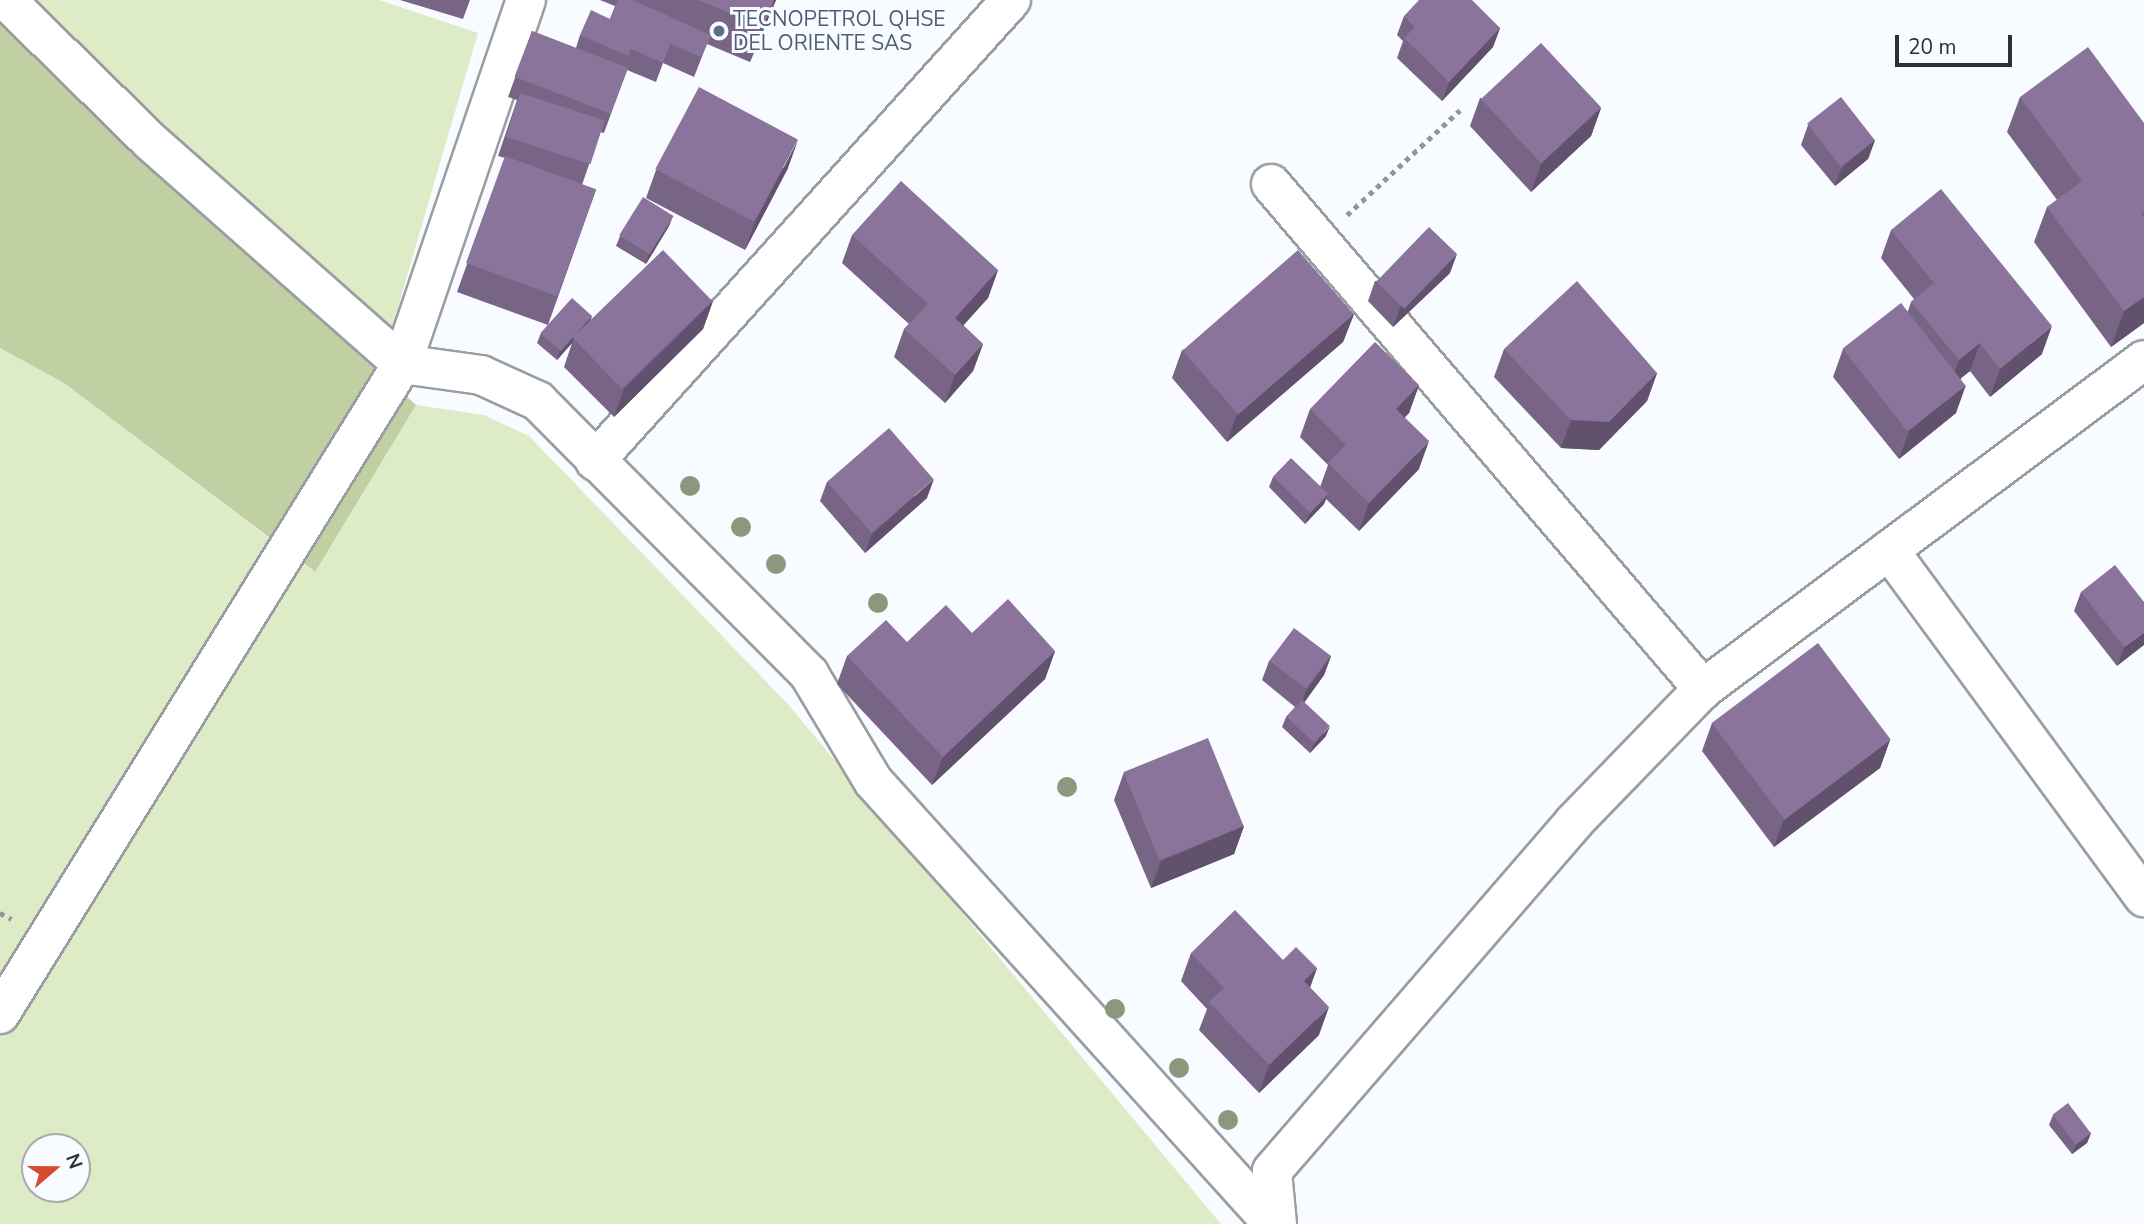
<!DOCTYPE html>
<html>
<head>
<meta charset="utf-8">
<style>
	body { margin:0 }
	#map { position:relative; width:2144px; height:1224px; overflow:hidden; background:#f8fbff; font-family:"Nunito Sans",sans-serif }
	div>[style] { position:absolute }
	.green>* { inset:0; background:#deebc7 }
	.forest>* { inset:0; background:#c0d0a3 }
	.path>* { height:4.5px; margin-top:-2.25px; transform-origin:0; background:repeating-linear-gradient(90deg,#939598 0 5px,transparent 0 10px) }
	.roads { filter:drop-shadow(2px 0 #9a9da1) drop-shadow(-2px 0 #9a9da1) drop-shadow(0 2px #9a9da1) drop-shadow(0 -2px #9a9da1) }
	.street>* { height:38px; margin:-19px; padding:0 19px; transform-origin:19px; border-radius:19px; background:#fff }
	.trees>* { width:20px; height:20px; margin:-10px; border-radius:50%; background:#8e967d }
	.wall>* { inset:0; background:#786485 }
	.shaded-wall>* { inset:0; background:#61516c }
	.building>* { inset:0; background:#8b749b; transform-origin:0 0 }
	.dots>* { width:19px; height:19px; translate:-50% -50%; box-sizing:border-box; border:4px solid #f8fbff; border-radius:50% }
	span { translate:-50% -50%; white-space:nowrap; text-align:center; line-height:1.15; -webkit-text-stroke:6px #f8fbff; paint-order:stroke }
	.service-label { font-size:21px; color:#4e5e75 }
	.left { translate:0 -50%; text-align:left }
	.north { position:absolute; left:21px; top:1133px; width:70px; height:70px; box-sizing:border-box; background:#f8fbff; border:2px solid #a7aaad; border-radius:50%; rotate:70deg; font-size:19px; font-weight:700; line-height:28px; text-align:center; color:#2e3031 }
	.north::after { content:''; display:block; margin:auto; width:24px; height:32px; background:#d54a30; clip-path:polygon(50% 0,100% 100%,50% 72%,0 100%) }
	.scale { position:absolute; left:1895px; top:35px; width:117px; height:32px; box-sizing:border-box; border:4px solid #2e3031; border-top:0; padding-left:9px; font-size:21px; line-height:24px; white-space:nowrap; color:#2e3031; -webkit-text-stroke:5px #f8fbff; paint-order:stroke }
</style>
</head>
<body>
<div id="map">
	<div class="green">
		<i style="clip-path:polygon(0 0,379px 0,478px 33px,379px 372px,139px 155px)"></i>
		<i style="clip-path:polygon(evenodd,0 348px,64px 383px,314px 572px,416px 405px,484px 415px,529px 436px,787px 703px,1221px 1224px,0 1224px,0 348px,35px 1147px,77px 1147px,77px 1189px,35px 1189px,35px 1147px)"></i>
	</div>
	<div class="forest">
		<i style="clip-path:polygon(0 20px,139px 155px,416px 405px,315px 572px,64px 383px,0 348px)"></i>
	</div>
	<div class="path">
		<i style="left:1347px;top:215px;width:154px;rotate:-42.9deg"></i>
		<i style="left:0;top:913px;width:13px;rotate:27deg"></i>
	</div>
	<div class="roads">
		<div class="street">
			<i style="left:6px;top:0;width:202px;rotate:44.4deg"></i>
			<i style="left:150px;top:141px;width:337px;rotate:41.5deg"></i>
			<i style="left:402px;top:364px;width:80px;rotate:7.9deg"></i>
			<i style="left:481px;top:375px;width:63px;rotate:24.5deg"></i>
			<i style="left:538px;top:401px;width:385px;rotate:45.2deg"></i>
			<i style="left:809px;top:674px;width:125px;rotate:59.1deg"></i>
			<i style="left:873px;top:781px;width:597px;rotate:47.92deg"></i>
			<i style="left:1271px;top:184px;width:665px;rotate:49.45deg"></i>
			<i style="left:595px;top:461px;width:621px;rotate:-47.94deg"></i>
			<i style="left:1889px;top:550px;width:431px;rotate:53.7deg"></i>
			<i style="left:0;top:1014px;width:764px;rotate:-58.26deg"></i>
			<i style="left:402px;top:364px;width:385px;rotate:-71.2deg"></i>
			<i style="left:1277px;top:1224px;width:53px;rotate:-95.4deg"></i>
			<i style="left:1272px;top:1171px;width:462px;rotate:-49.1deg"></i>
			<i style="left:1574px;top:822px;width:185px;rotate:-45.9deg"></i>
			<i style="left:1703px;top:689px;width:550px;rotate:-36.72deg"></i>
		</div>
	</div>
	<div class="trees">
		<i style="left:690px;top:486px"></i>
		<i style="left:741px;top:527px"></i>
		<i style="left:776px;top:564px"></i>
		<i style="left:878px;top:603px"></i>
		<i style="left:1067px;top:787px"></i>
		<i style="left:1115px;top:1009px"></i>
		<i style="left:1179px;top:1068px"></i>
		<i style="left:1228px;top:1120px"></i>
	</div>
	<div class="wall">
		<i style="clip-path:polygon(400px 0,470px 0,463px 19px)"></i>
		<i style="clip-path:polygon(600px 0,776px 0,750px 62px,707px 44px,694px 77px,663px 63px,656px 82px,627px 70px,604px 133px,600px 132px,582px 185px,596px 190px,548px 325px,457px 292px,505px 158px,498px 156px,517px 100px,508px 97px,532px 31px,576px 48px,580px 35px,610px 19px,615px 6px)"></i>
		<i style="clip-path:polygon(1404px 16px,1500px 28px,1493px 47px,1442px 101px,1397px 58px,1403px 41px,1397px 35px)"></i>
		<i style="clip-path:polygon(2020px 97px,2144px 123px,2144px 323px,2111px 347px,2034px 242px,2047px 207px,2057px 200px,2007px 132px)"></i>
		<i style="clip-path:polygon(1480px 98px,1601px 108px,1591px 136px,1531px 192px,1470px 126px)"></i>
		<i style="clip-path:polygon(1808px 125px,1875px 140px,1868px 159px,1835px 186px,1801px 145px)"></i>
		<i style="clip-path:polygon(788px 168px,745px 250px,646px 198px,656px 170px)"></i>
		<i style="clip-path:polygon(669px 226px,646px 264px,616px 246px,620px 236px)"></i>
		<i style="clip-path:polygon(1891px 230px,2042px 354px,1990px 397px,1970px 371px,1961px 378px,1956px 413px,1899px 459px,1833px 377px,1843px 349px,1908px 311px,1911px 302px,1914px 299px,1881px 258px)"></i>
		<i style="clip-path:polygon(852px 235px,998px 270px,988px 298px,963px 325px,983px 344px,973px 371px,945px 403px,894px 357px,904px 329px,909px 324px,842px 263px)"></i>
		<i style="clip-path:polygon(1450px 273px,1393px 327px,1368px 301px,1375px 281px)"></i>
		<i style="clip-path:polygon(713px 301px,703px 329px,614px 417px,564px 367px,572px 343px,557px 360px,537px 343px,541px 333px,592px 316px,589px 324px)"></i>
		<i style="clip-path:polygon(1354px 314px,1343px 342px,1227px 442px,1172px 378px,1182px 350px)"></i>
		<i style="clip-path:polygon(1504px 349px,1657px 373px,1647px 401px,1599px 450px,1561px 448px,1494px 377px)"></i>
		<i style="clip-path:polygon(1419px 385px,1409px 413px,1405px 417px,1419px 469px,1359px 531px,1326px 499px,1324px 504px,1305px 524px,1269px 487px,1273px 477px,1320px 487px,1328px 465px,1300px 437px,1310px 409px)"></i>
		<i style="clip-path:polygon(827px 482px,927px 498px,865px 553px,820px 501px)"></i>
		<i style="clip-path:polygon(2081px 592px,2144px 602px,2117px 666px,2074px 611px)"></i>
		<i style="clip-path:polygon(972px 633px,1055px 651px,1045px 679px,932px 785px,837px 684px,847px 656px,907px 642px)"></i>
		<i style="clip-path:polygon(1331px 656px,1324px 675px,1304px 702px,1326px 736px,1310px 753px,1282px 727px,1286px 717px,1295px 707px,1262px 680px,1269px 661px)"></i>
		<i style="clip-path:polygon(1712px 723px,1890px 740px,1880px 768px,1774px 847px,1702px 751px)"></i>
		<i style="clip-path:polygon(1124px 772px,1244px 826px,1234px 854px,1151px 888px,1114px 800px)"></i>
		<i style="clip-path:polygon(1191px 953px,1283px 960px,1317px 968px,1310px 987px,1319px 1035px,1259px 1093px,1199px 1030px,1207px 1009px,1181px 981px)"></i>
		<i style="clip-path:polygon(2053px 1115px,2091px 1133px,2087px 1143px,2072px 1154px,2049px 1125px)"></i>
	</div>
	<div class="shaded-wall">
		<i style="clip-path:polygon(774px 0,776px 0,750px 62px,763px 27px)"></i>
		<i style="clip-path:polygon(1500px 28px,1493px 47px,1442px 101px,1449px 82px)"></i>
		<i style="clip-path:polygon(1601px 108px,1591px 136px,1531px 192px,1541px 164px)"></i>
		<i style="clip-path:polygon(798px 140px,788px 168px,745px 250px,755px 222px)"></i>
		<i style="clip-path:polygon(1875px 140px,1868px 159px,1835px 186px,1842px 167px)"></i>
		<i style="clip-path:polygon(673px 216px,669px 226px,646px 264px,649px 254px)"></i>
		<i style="clip-path:polygon(1457px 254px,1450px 273px,1393px 327px,1400px 308px)"></i>
		<i style="clip-path:polygon(998px 270px,988px 298px,945px 346px,955px 318px)"></i>
		<i style="clip-path:polygon(2144px 297px,2144px 323px,2111px 347px,2124px 311px)"></i>
		<i style="clip-path:polygon(713px 301px,703px 329px,614px 417px,624px 389px)"></i>
		<i style="clip-path:polygon(1354px 314px,1343px 342px,1227px 442px,1237px 414px)"></i>
		<i style="clip-path:polygon(592px 316px,588px 326px,574px 339px,572px 343px,557px 360px,560px 350px)"></i>
		<i style="clip-path:polygon(2052px 326px,2042px 354px,1990px 397px,2000px 369px)"></i>
		<i style="clip-path:polygon(1980px 343px,1970px 371px,1949px 388px,1959px 360px)"></i>
		<i style="clip-path:polygon(983px 344px,973px 371px,945px 403px,955px 375px)"></i>
		<i style="clip-path:polygon(1657px 373px,1647px 401px,1599px 450px,1561px 448px,1571px 420px)"></i>
		<i style="clip-path:polygon(1419px 385px,1409px 413px,1386px 437px,1396px 409px)"></i>
		<i style="clip-path:polygon(1966px 385px,1956px 413px,1899px 459px,1909px 431px)"></i>
		<i style="clip-path:polygon(1429px 441px,1419px 469px,1359px 531px,1369px 503px)"></i>
		<i style="clip-path:polygon(934px 479px,927px 498px,865px 553px,872px 534px)"></i>
		<i style="clip-path:polygon(1328px 494px,1324px 504px,1305px 524px,1309px 514px)"></i>
		<i style="clip-path:polygon(2144px 632px,2144px 645px,2117px 666px,2124px 647px)"></i>
		<i style="clip-path:polygon(1055px 651px,1045px 679px,932px 785px,943px 757px)"></i>
		<i style="clip-path:polygon(1331px 656px,1324px 675px,1299px 710px,1306px 691px)"></i>
		<i style="clip-path:polygon(1330px 726px,1326px 736px,1310px 753px,1314px 744px)"></i>
		<i style="clip-path:polygon(1890px 740px,1880px 768px,1774px 847px,1784px 819px)"></i>
		<i style="clip-path:polygon(1244px 826px,1234px 854px,1151px 888px,1161px 861px)"></i>
		<i style="clip-path:polygon(1317px 968px,1307px 996px,1304px 981px)"></i>
		<i style="clip-path:polygon(1329px 1007px,1319px 1035px,1259px 1093px,1269px 1065px)"></i>
		<i style="clip-path:polygon(2091px 1133px,2087px 1143px,2072px 1154px,2076px 1145px)"></i>
	</div>
	<div class="building">
		<i style="clip-path:polygon(618px 0,632px 0,711px 35px,701px 57px,670px 44px,663px 63px,631px 49px,628px 56px,580px 35px,591px 10px,610px 19px)"></i>
		<i style="clip-path:polygon(698px 0,774px 0,763px 27px)"></i>
		<i style="clip-path:polygon(1419px 0,1472px 0,1500px 28px,1449px 82px,1404px 38px,1415px 27px,1404px 16px)"></i>
		<i style="left:532px;top:31px;width:103px;height:49px;rotate:21deg"></i>
		<i style="left:1541px;top:43px;width:88px;height:82px;rotate:47deg"></i>
		<i style="clip-path:polygon(2088px 47px,2144px 123px,2144px 211px,2141px 213px,2144px 217px,2144px 297px,2124px 311px,2047px 207px,2082px 181px,2020px 97px)"></i>
		<i style="left:699px;top:87px;width:112px;height:93px;rotate:28deg"></i>
		<i style="left:520px;top:93px;width:89px;height:46px;rotate:18deg"></i>
		<i style="left:1841px;top:97px;width:55px;height:43px;rotate:52deg"></i>
		<i style="left:505px;top:156px;width:97px;height:114px;rotate:20deg"></i>
		<i style="clip-path:polygon(901px 181px,998px 270px,955px 318px,983px 344px,955px 375px,904px 329px,928px 304px,852px 235px)"></i>
		<i style="clip-path:polygon(1941px 189px,2052px 326px,2000px 369px,1980px 343px,1959px 360px,1911px 302px,1934px 283px,1891px 230px)"></i>
		<i style="left:643px;top:197px;width:36px;height:45px;rotate:32deg"></i>
		<i style="left:1429px;top:227px;width:39px;height:76px;rotate:44deg"></i>
		<i style="left:663px;top:250px;width:71px;height:126px;rotate:46deg"></i>
		<i style="left:1298px;top:250px;width:85px;height:153px;rotate:49deg"></i>
		<i style="clip-path:polygon(1577px 281px,1657px 373px,1609px 422px,1571px 420px,1504px 349px)"></i>
		<i style="left:572px;top:298px;width:27px;height:47px;rotate:42deg"></i>
		<i style="left:1901px;top:303px;width:105px;height:74px;rotate:52deg"></i>
		<i style="clip-path:polygon(1375px 342px,1419px 385px,1396px 409px,1429px 441px,1369px 503px,1328px 463px,1346px 445px,1310px 409px)"></i>
		<i style="left:889px;top:428px;width:68px;height:82px;rotate:49deg"></i>
		<i style="left:1291px;top:458px;width:52px;height:26px;rotate:44deg"></i>
		<i style="clip-path:polygon(2115px 565px,2144px 602px,2144px 632px,2124px 647px,2081px 592px)"></i>
		<i style="clip-path:polygon(1008px 599px,1055px 651px,943px 757px,847px 656px,886px 620px,907px 642px,946px 605px,972px 633px)"></i>
		<i style="left:1294px;top:628px;width:46px;height:41px;rotate:37deg"></i>
		<i style="left:1818px;top:643px;width:121px;height:133px;rotate:53deg"></i>
		<i style="left:1302px;top:700px;width:38px;height:23px;rotate:43deg"></i>
		<i style="left:1208px;top:738px;width:95px;height:91px;rotate:68deg"></i>
		<i style="clip-path:polygon(1235px 910px,1283px 960px,1296px 947px,1317px 968px,1304px 981px,1329px 1007px,1269px 1065px,1209px 1002px,1224px 988px,1191px 953px)"></i>
		<i style="left:2068px;top:1103px;width:38px;height:19px;rotate:53deg"></i>
	</div>
	<div class="dots">
		<i style="left:719px;top:31px;background:#5c6f8a"></i>
	</div>
	<div class="service-label">
		<span class="left" style="left:733px;top:31px">TECNOPETROL QHSE<br>DEL ORIENTE SAS</span>
	</div>
	<div class="north">N</div>
	<div class="scale">20 m</div>
</div>
</body>
</html>
